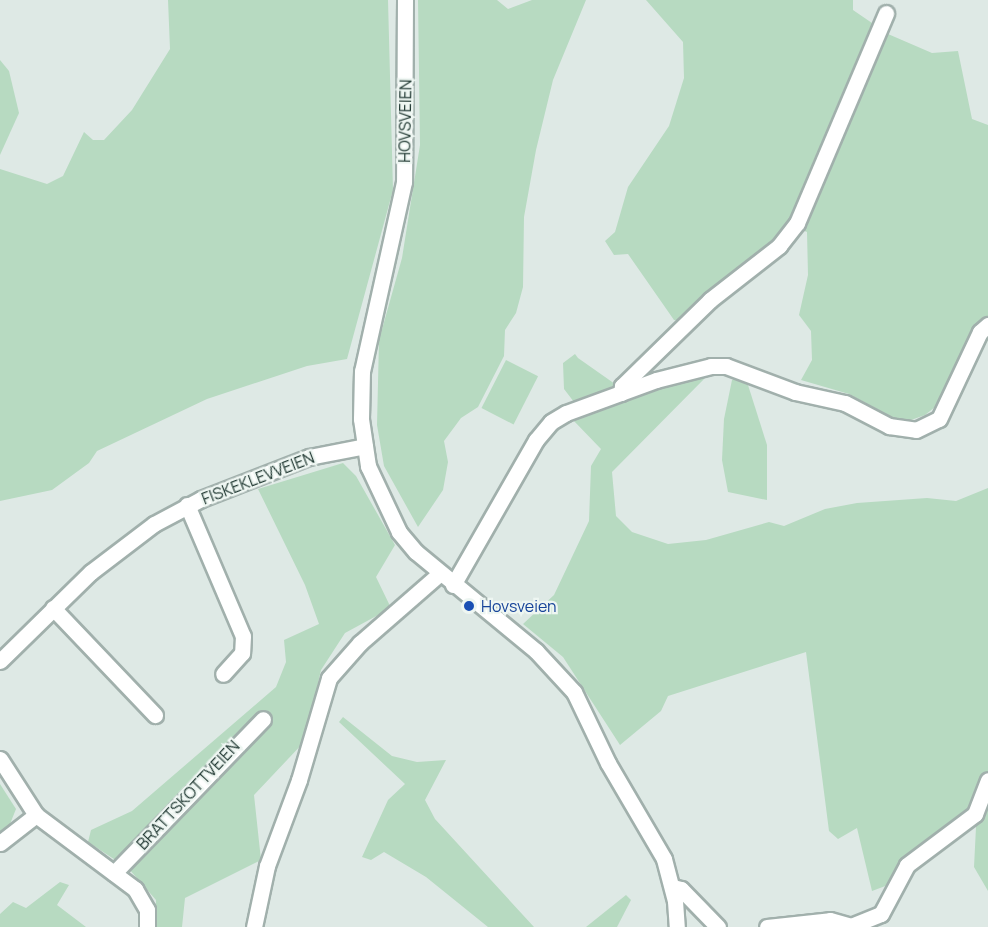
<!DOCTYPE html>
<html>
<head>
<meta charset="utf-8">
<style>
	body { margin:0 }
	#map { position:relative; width:988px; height:927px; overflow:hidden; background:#dee9e5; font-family:Manrope,sans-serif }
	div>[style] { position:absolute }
	.green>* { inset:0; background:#b7dac1; transform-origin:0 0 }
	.roads { filter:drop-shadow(2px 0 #a1b0ac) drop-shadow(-2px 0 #a1b0ac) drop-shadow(0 2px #a1b0ac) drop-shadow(0 -2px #a1b0ac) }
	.minor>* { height:15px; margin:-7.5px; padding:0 7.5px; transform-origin:7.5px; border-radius:7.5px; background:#fff }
	.dots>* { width:16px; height:16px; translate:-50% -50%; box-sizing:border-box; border:3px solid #eef6f2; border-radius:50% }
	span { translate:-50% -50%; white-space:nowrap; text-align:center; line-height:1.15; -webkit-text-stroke:4.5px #eef6f2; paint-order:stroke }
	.street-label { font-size:16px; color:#203832 }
	.transit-label { font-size:16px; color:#164399 }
	.left { translate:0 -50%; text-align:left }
</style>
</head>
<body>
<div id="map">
	<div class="green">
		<i style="clip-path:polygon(168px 0,388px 0,393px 190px,347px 359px,307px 366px,207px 399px,97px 451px,89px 463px,52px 490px,0 501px,0 169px,47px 184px,63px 176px,84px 132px,93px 140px,104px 140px,132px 110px,170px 49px)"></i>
		<i style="clip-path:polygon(418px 0,497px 0,508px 9px,532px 0,586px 0,553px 80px,536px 150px,524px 217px,523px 287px,516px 313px,505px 330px,504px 356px,478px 407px,461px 418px,444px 441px,448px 462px,443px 490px,418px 527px,384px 466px,377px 425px,379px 340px,402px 258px,420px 145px)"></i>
		<i style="clip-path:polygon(646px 0,853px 0,853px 10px,888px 34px,932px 53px,958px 51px,972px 119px,988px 125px,988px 317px,976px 325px,940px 403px,925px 415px,903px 423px,849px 394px,801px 380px,812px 360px,811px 331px,799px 315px,808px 275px,807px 232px,788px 224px,776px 239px,680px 321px,674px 320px,628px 254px,614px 255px,605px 241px,615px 232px,628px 187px,669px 126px,684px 78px,683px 42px)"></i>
		<i style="clip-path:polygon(0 60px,9px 71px,19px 113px,0 155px)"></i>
		<i style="clip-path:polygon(575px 354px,578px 358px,615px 384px,598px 397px,574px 402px,564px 389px,563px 363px)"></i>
		<i style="left:506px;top:360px;width:36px;height:54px;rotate:27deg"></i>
		<i style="clip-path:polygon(705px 372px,705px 378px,612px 472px,616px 516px,632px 532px,668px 544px,706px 540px,769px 522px,784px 526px,825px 509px,857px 503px,927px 498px,956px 501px,988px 488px,988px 891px,974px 867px,976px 827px,950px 827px,888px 885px,872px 891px,857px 828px,838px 839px,829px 831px,806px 652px,668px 696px,661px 711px,620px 745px,563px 657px,523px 624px,554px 595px,589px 521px,591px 466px,601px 449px,573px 420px)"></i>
		<i style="clip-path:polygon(739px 377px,748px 385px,767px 445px,767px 500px,728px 492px,722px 460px,724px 419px,732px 380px)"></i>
		<i style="clip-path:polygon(343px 463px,356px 476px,395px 545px,376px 577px,391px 608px,345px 633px,321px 670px,305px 741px,254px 795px,261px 860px,185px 898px,182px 927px,156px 927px,156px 900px,129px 869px,88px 842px,91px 830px,132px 811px,276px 687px,286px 662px,284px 640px,319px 624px,305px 585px,258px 489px)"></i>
		<i style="clip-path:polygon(343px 717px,392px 756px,417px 762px,446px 760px,425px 800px,435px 819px,534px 927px,488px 927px,426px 877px,384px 852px,371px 860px,362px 857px,388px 800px,405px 784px,339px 722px)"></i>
		<i style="clip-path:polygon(0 784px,16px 809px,10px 824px,0 832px)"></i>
		<i style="clip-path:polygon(60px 882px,69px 885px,57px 905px,86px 927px,0 927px,0 914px,13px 902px,26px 908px)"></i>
		<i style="clip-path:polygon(626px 895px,631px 900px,617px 927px,586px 927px)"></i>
	</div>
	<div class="roads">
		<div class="minor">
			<i style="left:405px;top:0;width:182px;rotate:90.3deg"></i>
			<i style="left:404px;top:182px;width:194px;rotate:102.5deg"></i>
			<i style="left:362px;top:371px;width:48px;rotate:91.2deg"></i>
			<i style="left:361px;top:419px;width:48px;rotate:81.5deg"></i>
			<i style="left:368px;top:466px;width:73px;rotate:64.8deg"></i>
			<i style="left:399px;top:532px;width:26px;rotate:50deg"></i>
			<i style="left:416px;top:552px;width:156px;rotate:39.5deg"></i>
			<i style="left:536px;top:651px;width:56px;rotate:47.2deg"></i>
			<i style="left:574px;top:692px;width:79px;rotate:64.4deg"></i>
			<i style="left:608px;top:763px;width:111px;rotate:59.7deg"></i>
			<i style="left:664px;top:859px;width:43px;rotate:75.3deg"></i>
			<i style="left:675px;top:901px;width:26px;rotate:86deg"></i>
			<i style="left:621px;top:393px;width:7px;rotate:-82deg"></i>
			<i style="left:622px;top:386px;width:123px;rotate:-44.3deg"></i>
			<i style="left:710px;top:300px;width:88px;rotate:-38deg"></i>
			<i style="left:779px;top:246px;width:29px;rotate:-52deg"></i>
			<i style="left:797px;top:223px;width:228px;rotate:-67deg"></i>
			<i style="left:187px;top:505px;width:142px;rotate:66.9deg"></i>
			<i style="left:243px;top:636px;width:17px;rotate:93deg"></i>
			<i style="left:242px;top:653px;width:28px;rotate:132deg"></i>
			<i style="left:453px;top:585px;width:167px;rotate:-60.2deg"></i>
			<i style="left:536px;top:440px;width:23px;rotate:-50deg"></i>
			<i style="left:551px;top:422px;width:17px;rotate:-31deg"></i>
			<i style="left:566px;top:413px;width:96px;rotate:-20.1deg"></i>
			<i style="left:656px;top:380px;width:57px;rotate:-14.3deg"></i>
			<i style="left:711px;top:366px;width:15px"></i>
			<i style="left:726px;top:366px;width:74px;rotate:20.6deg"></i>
			<i style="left:795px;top:392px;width:51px;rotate:12.4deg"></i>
			<i style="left:845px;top:403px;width:50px;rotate:27.6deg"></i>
			<i style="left:889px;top:426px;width:27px;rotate:8deg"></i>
			<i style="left:916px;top:430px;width:25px;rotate:-26deg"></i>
			<i style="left:939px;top:419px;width:96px;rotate:-64.8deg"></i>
			<i style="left:980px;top:332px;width:11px;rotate:-41deg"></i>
			<i style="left:53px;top:608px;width:148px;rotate:46.4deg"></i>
			<i style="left:0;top:661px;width:127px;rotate:-44.4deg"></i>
			<i style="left:91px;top:572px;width:79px;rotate:-37.3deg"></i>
			<i style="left:154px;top:524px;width:53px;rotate:-28deg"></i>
			<i style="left:201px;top:499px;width:116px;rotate:-21.3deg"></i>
			<i style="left:309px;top:457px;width:57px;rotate:-11.1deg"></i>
			<i style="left:0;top:759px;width:67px;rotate:57.3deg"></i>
			<i style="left:36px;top:815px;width:124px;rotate:36.8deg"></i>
			<i style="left:135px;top:889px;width:24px;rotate:60deg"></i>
			<i style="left:147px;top:910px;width:17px;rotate:90deg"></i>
			<i style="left:0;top:843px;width:46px;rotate:-37.9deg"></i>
			<i style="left:114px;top:873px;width:214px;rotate:-45.9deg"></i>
			<i style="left:673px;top:887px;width:8px;rotate:14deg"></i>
			<i style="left:681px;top:889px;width:53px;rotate:45.8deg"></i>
			<i style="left:254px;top:927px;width:62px;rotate:-78deg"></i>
			<i style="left:267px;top:866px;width:92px;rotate:-69.6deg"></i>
			<i style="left:299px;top:780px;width:106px;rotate:-73.6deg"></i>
			<i style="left:329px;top:678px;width:47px;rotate:-48.5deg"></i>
			<i style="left:360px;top:643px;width:105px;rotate:-41.1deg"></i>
			<i style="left:767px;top:927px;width:63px;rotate:-6.3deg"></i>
			<i style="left:830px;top:920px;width:22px;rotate:16deg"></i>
			<i style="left:851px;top:926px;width:32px;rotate:-22deg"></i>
			<i style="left:881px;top:914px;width:55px;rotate:-62deg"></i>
			<i style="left:907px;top:865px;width:85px;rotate:-36.9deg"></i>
			<i style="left:975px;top:814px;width:36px;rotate:-69deg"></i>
		</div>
	</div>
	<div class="dots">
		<i style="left:469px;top:606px;background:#1a4fb4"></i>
	</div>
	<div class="street-label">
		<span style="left:405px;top:121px;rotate:-89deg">HOVSVEIEN</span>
		<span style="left:258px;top:478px;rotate:-21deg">FISKEKLEVVEIEN</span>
		<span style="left:188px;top:795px;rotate:-47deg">BRATTSKOTTVEIEN</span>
	</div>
	<div class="transit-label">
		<span class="left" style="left:481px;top:606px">Hovsveien</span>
	</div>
</div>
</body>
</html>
